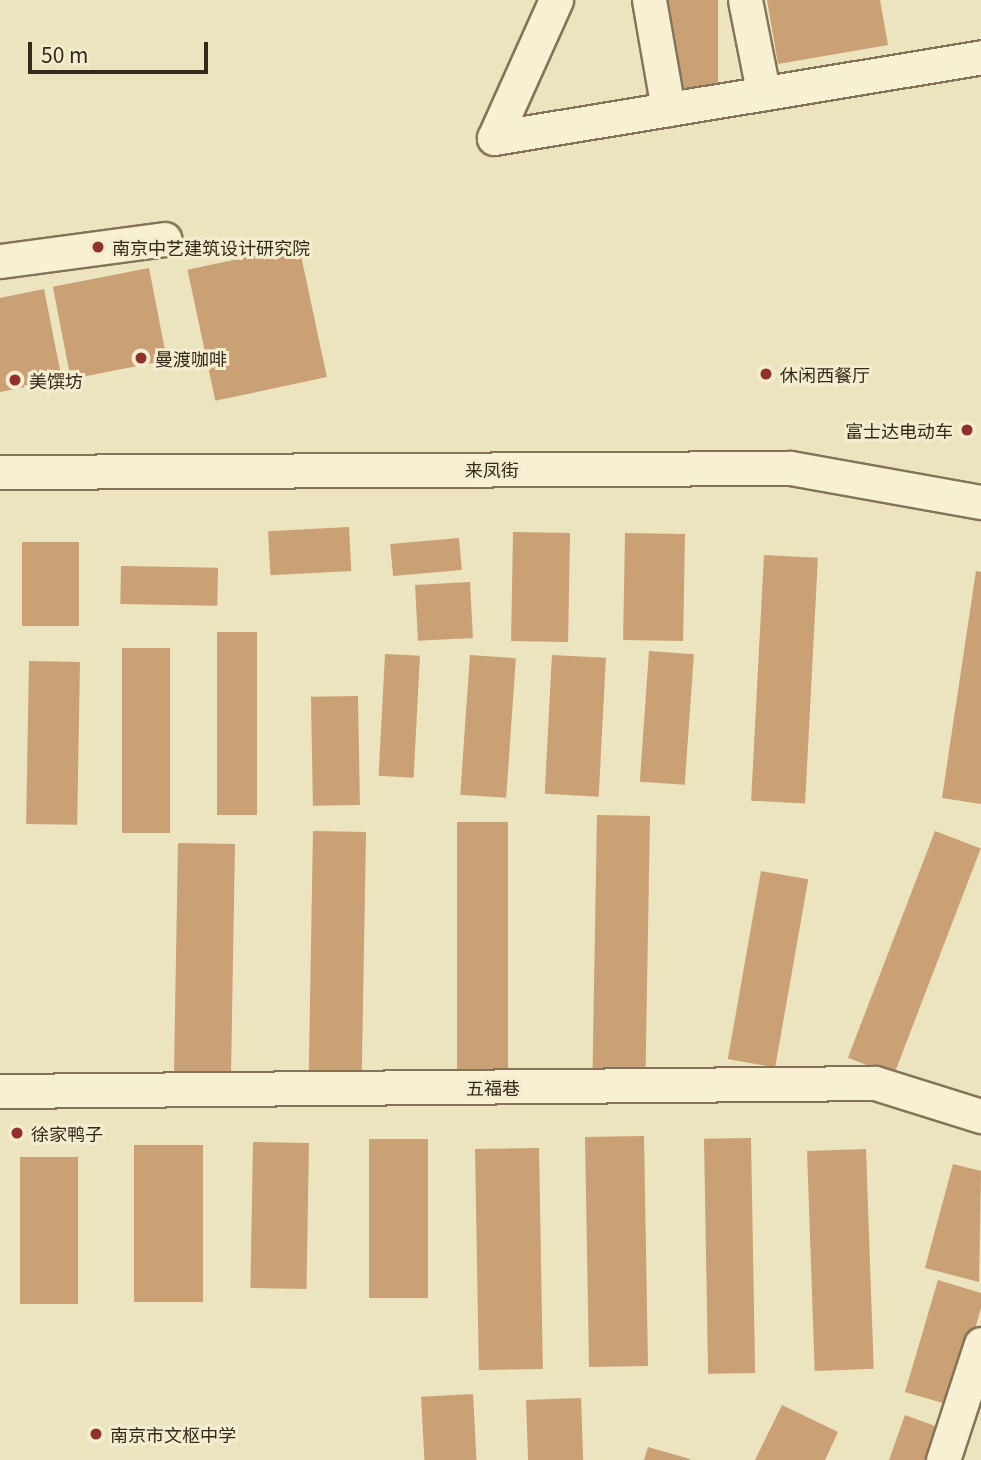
<!DOCTYPE html>
<html>
<head>
<meta charset="utf-8">
<style>
	body { margin:0 }
	#map { position:relative; width:981px; height:1460px; overflow:hidden; background:#ece3bf; font-family:Georgia,"Noto Sans SC",serif }
	div>[style] { position:absolute }
	.building>* { inset:0; background:#caa075; transform-origin:0 0 }
	.roads { filter:drop-shadow(2px 0 #847358) drop-shadow(-2px 0 #847358) drop-shadow(0 2px #847358) drop-shadow(0 -2px #847358) }
	.minor>* { height:33px; margin:-16.5px; padding:0 16.5px; transform-origin:16.5px; border-radius:16.5px; background:#f8f0d2 }
	.dots>* { width:19px; height:19px; translate:-50% -50%; box-sizing:border-box; border:4px solid #f4ecce; border-radius:50% }
	span { translate:-50% -50%; white-space:nowrap; text-align:center; line-height:1.15; -webkit-text-stroke:6px #f4ecce; paint-order:stroke }
	.poi-label { font-size:18px; color:#342a1c }
	.left { translate:0 -50%; text-align:left }
	.right { translate:-100% -50%; text-align:right }
	.street-label { font-size:18px; color:#342a1c }
	.scale { position:absolute; left:28px; top:42px; width:180px; height:32px; box-sizing:border-box; border:4px solid #342a1c; border-top:0; padding-left:9px; font-size:21px; line-height:24px; white-space:nowrap; color:#342a1c; -webkit-text-stroke:5px #f4ecce; paint-order:stroke }
</style>
</head>
<body>
<div id="map">
	<div class="building">
		<i style="left:665px;top:0;width:53px;height:89px"></i>
		<i style="clip-path:polygon(767px 0,880px 0,888px 45px,778px 64px)"></i>
		<i style="left:299px;top:246px;width:134px;height:114px;rotate:78deg"></i>
		<i style="left:149px;top:268px;width:94px;height:98px;rotate:79deg"></i>
		<i style="clip-path:polygon(44px 289px,62px 380px,0 392px,0 298px)"></i>
		<i style="left:349px;top:527px;width:44px;height:81px;rotate:87deg"></i>
		<i style="left:513px;top:532px;width:57px;height:109px;rotate:1deg"></i>
		<i style="left:625px;top:533px;width:60px;height:107px;rotate:1deg"></i>
		<i style="left:459px;top:538px;width:32px;height:69px;rotate:85deg"></i>
		<i style="left:22px;top:542px;width:57px;height:84px"></i>
		<i style="left:764px;top:555px;width:54px;height:246px;rotate:3deg"></i>
		<i style="left:121px;top:566px;width:97px;height:38px;rotate:1deg"></i>
		<i style="clip-path:polygon(976px 571px,981px 572px,981px 804px,942px 798px)"></i>
		<i style="left:470px;top:582px;width:56px;height:55px;rotate:87deg"></i>
		<i style="left:217px;top:632px;width:40px;height:183px"></i>
		<i style="left:122px;top:648px;width:48px;height:185px"></i>
		<i style="left:649px;top:651px;width:45px;height:131px;rotate:4deg"></i>
		<i style="left:385px;top:654px;width:35px;height:122px;rotate:3deg"></i>
		<i style="left:470px;top:655px;width:46px;height:140px;rotate:4deg"></i>
		<i style="left:552px;top:655px;width:54px;height:139px;rotate:3deg"></i>
		<i style="left:29px;top:661px;width:51px;height:163px;rotate:1deg"></i>
		<i style="left:358px;top:696px;width:109px;height:47px;rotate:89deg"></i>
		<i style="left:597px;top:815px;width:53px;height:256px;rotate:1deg"></i>
		<i style="left:457px;top:822px;width:51px;height:248px"></i>
		<i style="left:313px;top:831px;width:53px;height:240px;rotate:1deg"></i>
		<i style="left:935px;top:831px;width:49px;height:243px;rotate:21deg"></i>
		<i style="left:178px;top:843px;width:57px;height:229px;rotate:1deg"></i>
		<i style="left:761px;top:871px;width:48px;height:191px;rotate:10deg"></i>
		<i style="left:644px;top:1136px;width:230px;height:59px;rotate:89deg"></i>
		<i style="left:751px;top:1138px;width:235px;height:47px;rotate:89deg"></i>
		<i style="left:428px;top:1139px;width:159px;height:59px;rotate:90deg"></i>
		<i style="left:253px;top:1142px;width:56px;height:146px;rotate:1deg"></i>
		<i style="left:134px;top:1145px;width:69px;height:157px"></i>
		<i style="left:539px;top:1148px;width:221px;height:64px;rotate:89deg"></i>
		<i style="left:866px;top:1149px;width:220px;height:59px;rotate:88deg"></i>
		<i style="left:78px;top:1157px;width:147px;height:58px;rotate:90deg"></i>
		<i style="clip-path:polygon(953px 1164px,981px 1171px,979px 1282px,925px 1268px)"></i>
		<i style="clip-path:polygon(938px 1280px,981px 1293px,981px 1308px,953px 1406px,905px 1392px)"></i>
		<i style="left:473px;top:1394px;width:66px;height:52px;rotate:87deg"></i>
		<i style="left:581px;top:1398px;width:62px;height:55px;rotate:88deg"></i>
		<i style="clip-path:polygon(782px 1405px,838px 1432px,825px 1460px,755px 1460px)"></i>
		<i style="clip-path:polygon(905px 1415px,946px 1430px,935px 1460px,889px 1460px)"></i>
		<i style="clip-path:polygon(648px 1447px,690px 1459px,690px 1460px,644px 1460px)"></i>
	</div>
	<div class="roads">
		<div class="minor">
			<i style="left:556px;top:0;width:151px;rotate:114.2deg"></i>
			<i style="left:494px;top:138px;width:494px;rotate:-9.4deg"></i>
			<i style="left:649px;top:0;width:111px;rotate:80.1deg"></i>
			<i style="left:745px;top:0;width:88px;rotate:78.8deg"></i>
			<i style="left:0;top:261px;width:166px;rotate:-7.6deg"></i>
			<i style="left:0;top:472px;width:790px;rotate:-0.29deg"></i>
			<i style="left:790px;top:468px;width:194px;rotate:10.1deg"></i>
			<i style="left:0;top:1091px;width:875px;rotate:-0.52deg"></i>
			<i style="left:875px;top:1083px;width:111px;rotate:17.3deg"></i>
			<i style="left:943px;top:1460px;width:122px;rotate:-71.9deg"></i>
		</div>
	</div>
	<div class="dots">
		<i style="left:98px;top:247px;background:#923129"></i>
		<i style="left:141px;top:358px;background:#923129"></i>
		<i style="left:766px;top:374px;background:#923129"></i>
		<i style="left:15px;top:380px;background:#923129"></i>
		<i style="left:967px;top:430px;background:#923129"></i>
		<i style="left:17px;top:1133px;background:#923129"></i>
		<i style="left:96px;top:1434px;background:#923129"></i>
	</div>
	<div class="poi-label">
		<span class="left" style="left:112px;top:247px">南京中艺建筑设计研究院</span>
		<span class="left" style="left:155px;top:358px">曼渡咖啡</span>
		<span class="left" style="left:780px;top:374px">休闲西餐厅</span>
		<span class="left" style="left:29px;top:380px">美馔坊</span>
		<span class="right" style="left:953px;top:430px">富士达电动车</span>
		<span class="left" style="left:31px;top:1133px">徐家鸭子</span>
		<span class="left" style="left:110px;top:1434px">南京市文枢中学</span>
	</div>
	<div class="street-label">
		<span style="left:492px;top:469px">来凤街</span>
		<span style="left:493px;top:1087px">五福巷</span>
	</div>
	<div class="scale">50 m</div>
</div>
</body>
</html>
